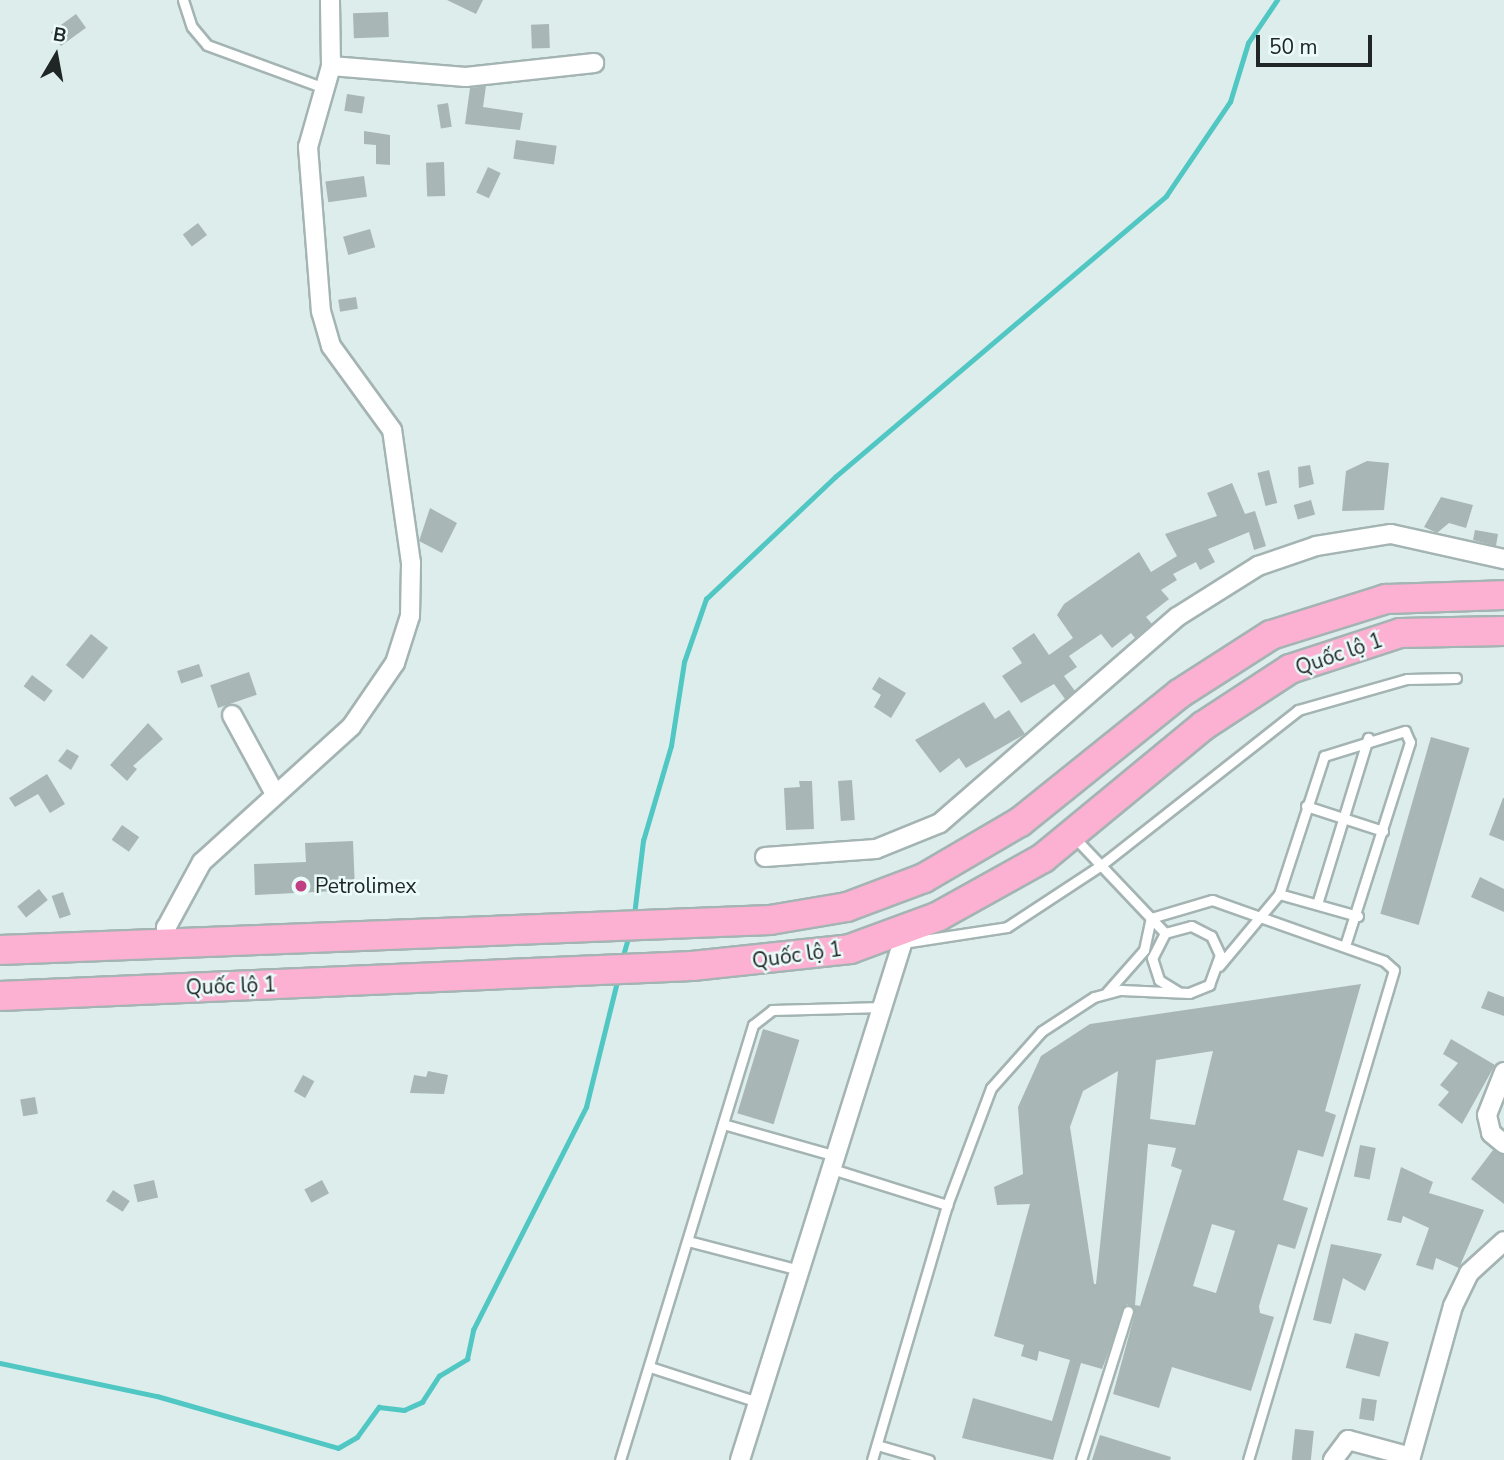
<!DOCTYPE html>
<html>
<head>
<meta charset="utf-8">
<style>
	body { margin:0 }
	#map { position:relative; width:1504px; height:1460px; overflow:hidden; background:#ddedec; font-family:"Nunito Sans",sans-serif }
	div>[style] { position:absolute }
	.stream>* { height:4.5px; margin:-2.25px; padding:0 2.25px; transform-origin:2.25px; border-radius:2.25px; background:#50c7c3 }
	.building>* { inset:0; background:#a8b7b6; transform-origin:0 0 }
	.roads { filter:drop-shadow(2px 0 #a4b4b3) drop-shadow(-2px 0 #a4b4b3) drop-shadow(0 2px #a4b4b3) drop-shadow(0 -2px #a4b4b3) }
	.service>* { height:9px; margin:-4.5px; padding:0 4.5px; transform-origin:4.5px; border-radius:4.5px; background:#fff }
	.minor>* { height:18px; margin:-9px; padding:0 9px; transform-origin:9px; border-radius:9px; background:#fff }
	.trunk>* { height:28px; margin:-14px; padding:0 14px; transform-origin:14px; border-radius:14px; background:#fcb0d2 }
	.dots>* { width:19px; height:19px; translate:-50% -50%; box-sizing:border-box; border:4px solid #eafbf9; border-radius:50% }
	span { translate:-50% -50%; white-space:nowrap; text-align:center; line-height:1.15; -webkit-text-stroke:5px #eafbf9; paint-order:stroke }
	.street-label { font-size:21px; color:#202626 }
	.poi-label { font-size:21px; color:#202626 }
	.left { translate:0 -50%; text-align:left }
	.north { position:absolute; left:21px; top:21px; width:70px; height:70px; -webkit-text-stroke:5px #eafbf9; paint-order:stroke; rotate:10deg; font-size:19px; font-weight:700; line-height:28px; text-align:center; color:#202626 }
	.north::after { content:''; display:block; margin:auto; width:24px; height:32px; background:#202626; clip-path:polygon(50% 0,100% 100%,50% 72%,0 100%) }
	.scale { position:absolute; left:1256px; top:35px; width:116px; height:32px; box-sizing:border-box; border:4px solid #202626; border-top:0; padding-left:9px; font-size:21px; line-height:24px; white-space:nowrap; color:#202626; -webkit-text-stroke:5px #eafbf9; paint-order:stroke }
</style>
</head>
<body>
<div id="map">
	<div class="stream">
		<i style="left:634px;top:915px;width:75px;rotate:-83.1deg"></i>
		<i style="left:643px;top:841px;width:99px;rotate:-73.6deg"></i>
		<i style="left:671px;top:746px;width:85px;rotate:-81.2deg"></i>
		<i style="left:684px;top:662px;width:67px;rotate:-70.8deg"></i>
		<i style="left:706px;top:599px;width:178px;rotate:-43.4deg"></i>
		<i style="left:835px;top:477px;width:434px;rotate:-40.3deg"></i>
		<i style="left:1166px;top:196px;width:114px;rotate:-55.8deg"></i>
		<i style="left:1230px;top:102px;width:62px;rotate:-73deg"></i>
		<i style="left:1248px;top:43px;width:52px;rotate:-56deg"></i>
		<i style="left:622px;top:959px;width:26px;rotate:-74deg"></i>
		<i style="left:0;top:1363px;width:160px;rotate:11.9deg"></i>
		<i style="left:157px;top:1396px;width:188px;rotate:16deg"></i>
		<i style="left:338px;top:1448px;width:22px;rotate:-30deg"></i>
		<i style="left:357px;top:1437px;width:37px;rotate:-54deg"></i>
		<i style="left:379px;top:1407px;width:25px;rotate:7deg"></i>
		<i style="left:404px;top:1410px;width:20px;rotate:-24deg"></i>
		<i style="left:422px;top:1402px;width:31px;rotate:-57deg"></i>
		<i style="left:439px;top:1376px;width:33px;rotate:-31deg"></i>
		<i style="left:467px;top:1359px;width:30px;rotate:-78deg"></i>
		<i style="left:473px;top:1330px;width:250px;rotate:-63.1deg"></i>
		<i style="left:586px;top:1107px;width:133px;rotate:-76.1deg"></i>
	</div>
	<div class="building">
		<i style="clip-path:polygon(447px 0,483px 0,476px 14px)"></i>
		<i style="left:388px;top:12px;width:25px;height:35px;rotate:88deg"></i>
		<i style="left:76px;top:14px;width:17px;height:31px;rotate:54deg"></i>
		<i style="left:549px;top:24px;width:24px;height:18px;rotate:88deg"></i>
		<i style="clip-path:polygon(486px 86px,483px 107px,523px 113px,520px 130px,465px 124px,470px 88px)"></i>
		<i style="left:347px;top:94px;width:18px;height:17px;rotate:9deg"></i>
		<i style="left:448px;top:103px;width:24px;height:11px;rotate:81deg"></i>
		<i style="clip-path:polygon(364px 131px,390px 135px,390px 165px,376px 164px,376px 145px,364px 144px)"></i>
		<i style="left:516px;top:140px;width:41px;height:19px;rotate:8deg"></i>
		<i style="left:444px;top:162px;width:34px;height:18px;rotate:88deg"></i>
		<i style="left:488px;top:167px;width:14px;height:28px;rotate:25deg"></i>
		<i style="left:364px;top:176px;width:21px;height:39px;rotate:82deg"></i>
		<i style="left:198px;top:223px;width:15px;height:19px;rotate:53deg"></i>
		<i style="left:370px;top:229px;width:19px;height:28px;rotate:74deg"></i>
		<i style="left:356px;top:297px;width:12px;height:18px;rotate:81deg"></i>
		<i style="clip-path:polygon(1367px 461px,1389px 463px,1384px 510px,1342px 511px,1346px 471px)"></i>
		<i style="clip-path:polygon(1310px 465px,1314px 484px,1299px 488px,1298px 467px)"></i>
		<i style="left:1269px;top:470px;width:34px;height:12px;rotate:76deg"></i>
		<i style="clip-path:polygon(1232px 483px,1245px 514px,1255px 511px,1266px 546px,1254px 550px,1249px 532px,1208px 549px,1215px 562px,1200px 570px,1196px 562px,1173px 574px,1177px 580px,1161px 590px,1169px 599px,1146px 617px,1152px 624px,1135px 638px,1131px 633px,1112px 648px,1101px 634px,1069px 656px,1077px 667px,1064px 676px,1075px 691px,1065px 699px,1054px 684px,1021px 703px,1002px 676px,1022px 663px,1012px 648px,1034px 633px,1049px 655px,1073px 638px,1057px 615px,1064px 604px,1139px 552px,1151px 572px,1177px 556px,1165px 534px,1217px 516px,1207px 493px)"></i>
		<i style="clip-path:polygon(1441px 497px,1473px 505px,1466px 528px,1449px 523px,1437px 533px,1424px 527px)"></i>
		<i style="left:1311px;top:500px;width:15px;height:18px;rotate:74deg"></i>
		<i style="clip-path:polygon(430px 508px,457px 523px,442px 553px,419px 541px)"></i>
		<i style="clip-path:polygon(1475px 530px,1498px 534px,1496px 546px,1473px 540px)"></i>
		<i style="left:91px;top:634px;width:22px;height:40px;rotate:39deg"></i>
		<i style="left:199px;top:664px;width:13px;height:23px;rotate:72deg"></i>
		<i style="left:249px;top:672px;width:24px;height:41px;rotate:71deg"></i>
		<i style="left:32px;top:675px;width:26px;height:14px;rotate:37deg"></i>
		<i style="clip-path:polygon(879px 677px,906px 693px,891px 718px,874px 707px,881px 695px,872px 689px)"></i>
		<i style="clip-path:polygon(984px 702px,995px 719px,1009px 710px,1025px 734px,966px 768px,959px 758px,940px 773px,915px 740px)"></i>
		<i style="clip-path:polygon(148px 723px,163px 739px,133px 766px,137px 769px,127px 781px,110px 765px)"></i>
		<i style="left:1431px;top:737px;width:40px;height:184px;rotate:16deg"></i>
		<i style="clip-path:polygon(67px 749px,79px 756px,71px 770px,58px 761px)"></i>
		<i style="clip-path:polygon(47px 774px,65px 804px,50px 813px,38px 794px,15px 807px,9px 798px)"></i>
		<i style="left:852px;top:780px;width:40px;height:14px;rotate:86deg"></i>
		<i style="clip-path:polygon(799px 781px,812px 781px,814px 829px,786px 830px,784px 788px,800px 787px)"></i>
		<i style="clip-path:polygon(1503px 798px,1504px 798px,1504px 841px,1489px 835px)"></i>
		<i style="left:122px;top:825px;width:21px;height:18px;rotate:35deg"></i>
		<i style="clip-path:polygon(353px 841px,355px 890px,255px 895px,254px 864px,306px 862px,305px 843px)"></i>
		<i style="clip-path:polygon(1480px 877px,1504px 889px,1504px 912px,1471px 897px)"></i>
		<i style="left:39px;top:889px;width:14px;height:28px;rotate:51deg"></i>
		<i style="left:63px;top:892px;width:24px;height:12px;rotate:71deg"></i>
		<i style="clip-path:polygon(evenodd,1361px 984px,1325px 1111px,1336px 1115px,1323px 1157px,1298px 1150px,1283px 1200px,1308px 1208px,1295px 1249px,1278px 1244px,1259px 1306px,1260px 1313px,1274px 1317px,1251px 1391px,1172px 1367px,1159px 1408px,1113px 1394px,1135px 1313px,1127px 1304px,1102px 1369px,1081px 1363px,1053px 1460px,962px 1438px,973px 1398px,1052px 1421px,1070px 1360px,1039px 1351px,1037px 1361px,1021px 1356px,1024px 1345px,994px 1336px,1030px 1204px,997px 1205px,994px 1187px,1023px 1174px,1018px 1107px,1041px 1056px,1090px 1024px,1361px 984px,1213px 1051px,1195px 1125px,1150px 1119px,1156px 1060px,1213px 1051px,1361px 984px,1118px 1071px,1096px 1284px,1094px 1284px,1070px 1127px,1083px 1091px,1118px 1071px,1361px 984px,1148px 1144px,1176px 1148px,1171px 1166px,1182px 1170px,1140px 1306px,1135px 1305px,1148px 1144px,1361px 984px,1212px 1224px,1235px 1231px,1216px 1293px,1193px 1286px,1212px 1224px)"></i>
		<i style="clip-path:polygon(1488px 991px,1504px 997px,1504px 1016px,1481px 1008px)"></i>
		<i style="left:763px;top:1029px;width:38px;height:88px;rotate:17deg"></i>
		<i style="clip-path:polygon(1451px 1039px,1495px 1065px,1462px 1124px,1438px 1105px,1449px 1092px,1440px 1085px,1458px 1063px,1443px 1054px)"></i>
		<i style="clip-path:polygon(428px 1071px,448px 1075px,444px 1094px,410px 1093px,414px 1075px,426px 1077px)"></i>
		<i style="left:303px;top:1075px;width:13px;height:19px;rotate:29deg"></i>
		<i style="left:35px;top:1097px;width:17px;height:15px;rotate:80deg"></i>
		<i style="left:1360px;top:1145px;width:16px;height:32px;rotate:11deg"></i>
		<i style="clip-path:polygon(1493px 1150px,1504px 1155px,1504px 1204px,1471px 1179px)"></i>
		<i style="clip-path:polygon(1401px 1167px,1433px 1182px,1429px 1193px,1484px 1210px,1459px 1268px,1436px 1258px,1433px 1270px,1416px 1265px,1429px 1228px,1403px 1216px,1401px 1223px,1387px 1220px)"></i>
		<i style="left:154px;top:1180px;width:18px;height:21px;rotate:77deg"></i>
		<i style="left:322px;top:1180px;width:15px;height:20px;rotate:62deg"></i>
		<i style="left:113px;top:1190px;width:20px;height:13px;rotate:33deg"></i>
		<i style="clip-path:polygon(1331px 1244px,1382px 1254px,1365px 1291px,1343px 1278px,1331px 1324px,1313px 1320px)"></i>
		<i style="left:1355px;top:1333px;width:35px;height:36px;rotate:15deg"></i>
		<i style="left:1362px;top:1398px;width:15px;height:21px;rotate:8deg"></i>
		<i style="left:1295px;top:1429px;width:19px;height:31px;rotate:6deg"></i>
		<i style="clip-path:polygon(1100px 1435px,1171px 1457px,1170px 1460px,1092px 1460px)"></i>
	</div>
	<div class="roads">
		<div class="service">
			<i style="left:183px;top:0;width:28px;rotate:72deg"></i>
			<i style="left:192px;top:27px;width:23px;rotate:50deg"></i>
			<i style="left:207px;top:45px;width:122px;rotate:20.1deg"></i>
			<i style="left:1306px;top:806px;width:81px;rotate:18deg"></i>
			<i style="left:1075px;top:838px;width:131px;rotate:46.5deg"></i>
			<i style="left:1279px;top:894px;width:82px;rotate:15.6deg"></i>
			<i style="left:1317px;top:904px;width:174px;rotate:-72.9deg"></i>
			<i style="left:903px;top:943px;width:105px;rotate:-8.7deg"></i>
			<i style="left:1007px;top:927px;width:111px;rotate:-33.3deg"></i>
			<i style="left:1100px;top:866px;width:252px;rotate:-38.2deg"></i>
			<i style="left:1298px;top:710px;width:113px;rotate:-15.9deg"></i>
			<i style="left:1407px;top:679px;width:49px;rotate:-1.2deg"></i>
			<i style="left:1219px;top:966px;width:94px;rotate:-50.2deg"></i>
			<i style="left:1279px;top:894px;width:145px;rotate:-71.9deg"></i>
			<i style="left:1324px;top:756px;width:85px;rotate:-17.2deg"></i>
			<i style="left:1405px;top:731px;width:12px;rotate:66deg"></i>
			<i style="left:1410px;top:742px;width:214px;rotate:107.7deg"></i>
			<i style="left:1107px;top:992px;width:56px;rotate:-48.6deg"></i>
			<i style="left:1144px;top:950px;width:33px;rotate:-78deg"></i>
			<i style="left:1151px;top:918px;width:64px;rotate:-16.4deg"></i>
			<i style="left:1212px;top:900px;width:182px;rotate:19.5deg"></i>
			<i style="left:1384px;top:961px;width:13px;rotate:42deg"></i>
			<i style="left:1394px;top:970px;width:511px;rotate:106.59deg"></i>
			<i style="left:723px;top:1124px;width:117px;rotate:15.8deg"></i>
			<i style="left:832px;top:1169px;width:121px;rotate:17.4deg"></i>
			<i style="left:688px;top:1241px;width:115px;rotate:14.6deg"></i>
			<i style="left:650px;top:1367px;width:114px;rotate:18deg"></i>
			<i style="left:877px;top:1445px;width:54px;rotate:16.1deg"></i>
			<i style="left:620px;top:1460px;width:455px;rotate:-73deg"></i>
			<i style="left:753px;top:1025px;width:24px;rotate:-38deg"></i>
			<i style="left:772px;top:1010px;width:111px;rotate:-1.5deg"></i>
			<i style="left:872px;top:1460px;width:266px;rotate:-73.6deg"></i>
			<i style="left:947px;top:1205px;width:125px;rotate:-69.4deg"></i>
			<i style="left:991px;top:1088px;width:76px;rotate:-48.2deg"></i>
			<i style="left:1042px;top:1031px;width:62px;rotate:-33.2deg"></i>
			<i style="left:1094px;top:997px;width:28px;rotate:-15deg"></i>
			<i style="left:1121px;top:990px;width:68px;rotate:2.5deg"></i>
			<i style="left:1189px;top:993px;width:22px;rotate:-22deg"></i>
			<i style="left:1209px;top:985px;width:32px;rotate:-70deg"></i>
			<i style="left:1220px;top:955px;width:21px;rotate:-115deg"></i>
			<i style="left:1211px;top:936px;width:22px;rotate:-153deg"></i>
			<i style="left:1191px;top:926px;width:27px;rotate:165deg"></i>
			<i style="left:1165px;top:933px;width:28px;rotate:117deg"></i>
			<i style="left:1152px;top:958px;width:23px;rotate:72deg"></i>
			<i style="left:1159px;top:980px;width:22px;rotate:32deg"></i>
			<i style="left:1081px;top:1460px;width:156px;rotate:-72.5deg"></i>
		</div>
		<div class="minor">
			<i style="left:331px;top:66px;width:135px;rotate:4.7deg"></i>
			<i style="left:466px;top:77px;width:129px;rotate:-6.2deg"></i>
			<i style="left:232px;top:715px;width:88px;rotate:61.4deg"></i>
			<i style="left:765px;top:857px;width:111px;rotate:-4.1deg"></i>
			<i style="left:876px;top:849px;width:69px;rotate:-22.1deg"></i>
			<i style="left:940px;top:823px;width:314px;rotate:-41deg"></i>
			<i style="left:1177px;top:617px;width:96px;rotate:-32.2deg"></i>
			<i style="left:1258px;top:566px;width:61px;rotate:-19deg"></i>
			<i style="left:1316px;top:546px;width:76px;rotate:-9.1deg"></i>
			<i style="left:1391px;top:534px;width:116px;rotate:12.5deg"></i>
			<i style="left:170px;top:943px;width:16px;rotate:-105deg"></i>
			<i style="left:166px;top:928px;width:75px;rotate:-61.4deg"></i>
			<i style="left:202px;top:862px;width:201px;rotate:-42.2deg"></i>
			<i style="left:351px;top:727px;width:78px;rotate:-55.5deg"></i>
			<i style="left:395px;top:663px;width:49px;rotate:-72.3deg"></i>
			<i style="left:410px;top:616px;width:53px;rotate:-88.9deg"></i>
			<i style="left:411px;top:563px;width:134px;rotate:-98.1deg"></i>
			<i style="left:392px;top:430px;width:104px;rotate:-126deg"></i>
			<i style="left:331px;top:346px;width:35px;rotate:-106deg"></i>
			<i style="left:321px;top:312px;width:166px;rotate:-94.5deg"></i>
			<i style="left:308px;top:147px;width:84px;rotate:-74.1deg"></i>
			<i style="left:331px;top:66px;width:66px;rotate:-90.9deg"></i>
			<i style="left:1504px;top:1072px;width:46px;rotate:111.6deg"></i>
			<i style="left:1487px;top:1115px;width:18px;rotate:77deg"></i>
			<i style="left:1491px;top:1133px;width:17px;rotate:40deg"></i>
			<i style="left:740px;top:1460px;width:558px;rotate:-72.57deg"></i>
			<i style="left:1333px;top:1460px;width:25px;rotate:-53deg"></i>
			<i style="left:1348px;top:1440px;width:65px;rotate:15.1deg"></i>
			<i style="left:1410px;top:1460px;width:160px;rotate:-74.4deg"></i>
			<i style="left:1453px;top:1306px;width:37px;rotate:-64deg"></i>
			<i style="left:1469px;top:1273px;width:47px;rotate:-42.4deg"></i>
		</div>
		<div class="trunk">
			<i style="left:0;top:950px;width:771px;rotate:-2.23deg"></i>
			<i style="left:770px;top:920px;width:78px;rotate:-9.6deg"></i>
			<i style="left:847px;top:907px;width:82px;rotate:-20.6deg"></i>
			<i style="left:924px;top:878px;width:111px;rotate:-30.3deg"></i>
			<i style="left:1020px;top:822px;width:204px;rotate:-38.8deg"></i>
			<i style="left:1179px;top:694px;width:109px;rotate:-32.7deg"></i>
			<i style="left:1271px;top:635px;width:121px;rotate:-17.4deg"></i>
			<i style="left:1386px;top:599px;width:118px;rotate:-1.9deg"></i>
			<i style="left:0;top:996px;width:693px;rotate:-2.48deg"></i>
			<i style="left:692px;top:966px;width:159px;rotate:-6.1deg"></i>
			<i style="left:850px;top:949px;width:95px;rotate:-20.3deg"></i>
			<i style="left:939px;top:916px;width:119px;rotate:-29.1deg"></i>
			<i style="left:1043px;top:858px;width:207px;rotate:-39.5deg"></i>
			<i style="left:1203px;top:726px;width:104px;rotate:-33.2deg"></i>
			<i style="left:1290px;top:669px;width:116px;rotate:-18.1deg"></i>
			<i style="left:1400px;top:633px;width:104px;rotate:-1.1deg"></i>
		</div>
	</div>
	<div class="dots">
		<i style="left:301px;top:886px;background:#c23e82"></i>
	</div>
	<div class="street-label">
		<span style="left:1339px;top:654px;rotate:-19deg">Quốc lộ 1</span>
		<span style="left:797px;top:955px;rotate:-8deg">Quốc lộ 1</span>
		<span style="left:231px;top:986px;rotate:-2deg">Quốc lộ 1</span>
	</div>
	<div class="poi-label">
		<span class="left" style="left:315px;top:886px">Petrolimex</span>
	</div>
	<div class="north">B</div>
	<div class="scale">50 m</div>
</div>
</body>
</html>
